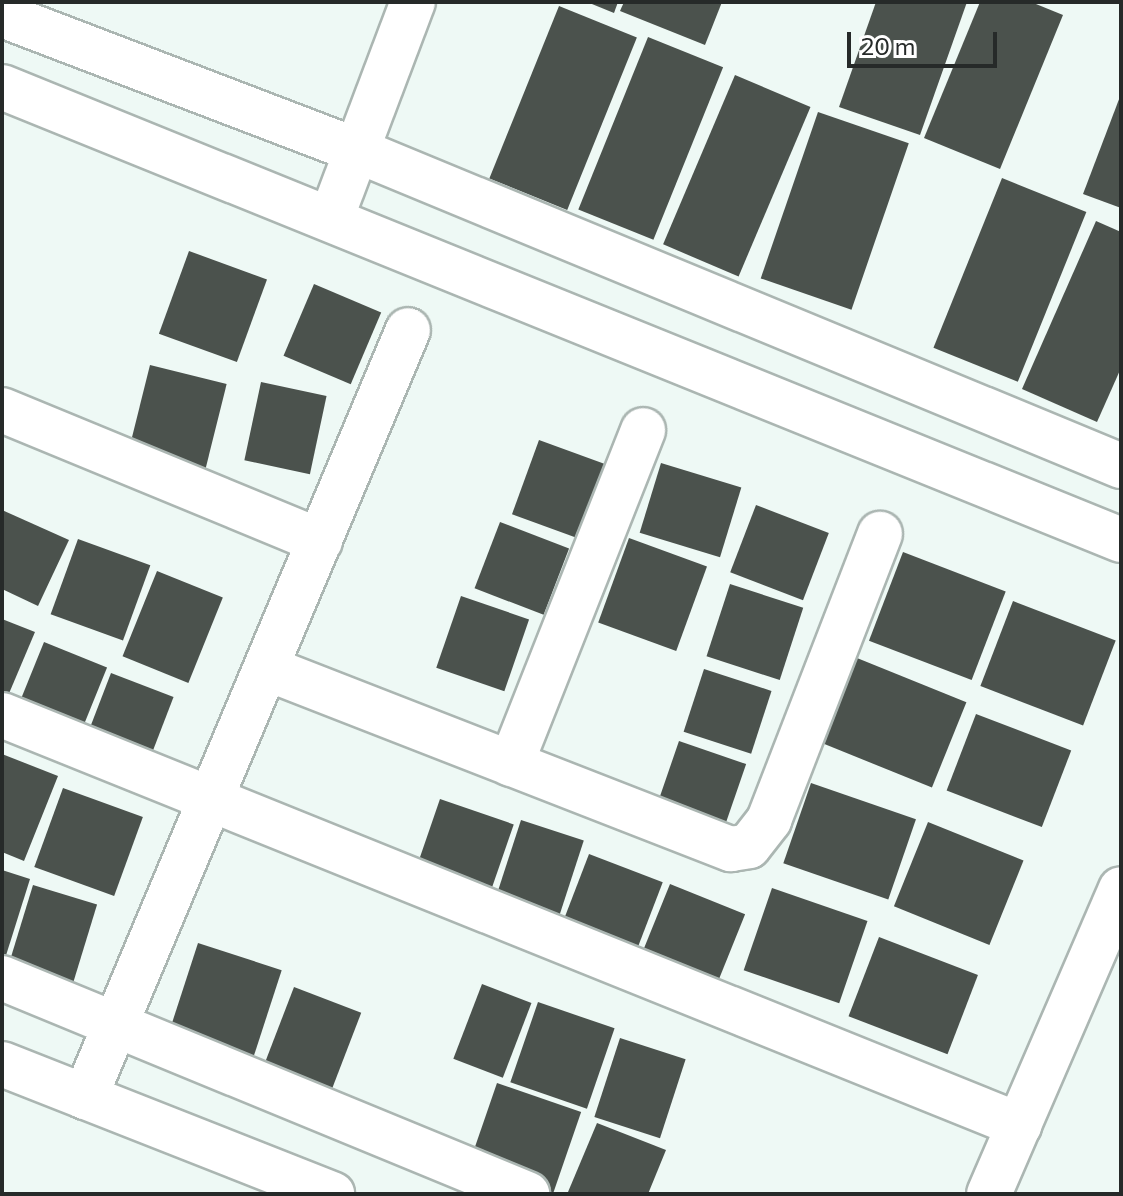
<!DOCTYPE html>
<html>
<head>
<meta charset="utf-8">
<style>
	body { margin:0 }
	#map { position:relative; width:1123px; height:1196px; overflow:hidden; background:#eef9f5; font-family:Commissioner,sans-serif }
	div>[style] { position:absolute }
	.building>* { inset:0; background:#4b524d; transform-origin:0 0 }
	.roads { filter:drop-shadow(2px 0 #abb6b2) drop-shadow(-2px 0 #abb6b2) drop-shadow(0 2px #abb6b2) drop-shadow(0 -2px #abb6b2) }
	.minor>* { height:44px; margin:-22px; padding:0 22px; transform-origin:22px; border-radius:22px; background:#fff }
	span { translate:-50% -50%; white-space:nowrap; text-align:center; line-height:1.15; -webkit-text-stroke:8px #fff; paint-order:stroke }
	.frame { position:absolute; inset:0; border:4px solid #262a29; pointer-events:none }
	.scale { position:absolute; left:847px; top:32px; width:150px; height:36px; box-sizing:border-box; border:4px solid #262a29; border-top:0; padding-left:10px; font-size:24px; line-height:28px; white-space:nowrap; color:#262a29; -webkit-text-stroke:6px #fff; paint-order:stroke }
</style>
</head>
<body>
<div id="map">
	<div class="building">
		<i style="clip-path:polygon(587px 2px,618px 2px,614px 13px)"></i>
		<i style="clip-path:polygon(624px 2px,722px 2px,705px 45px,620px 11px)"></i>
		<i style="clip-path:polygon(876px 2px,967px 2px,920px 135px,839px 107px)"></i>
		<i style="clip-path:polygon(980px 2px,1031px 2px,1063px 15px,1000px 169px,924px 138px)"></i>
		<i style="left:559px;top:6px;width:84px;height:186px;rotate:22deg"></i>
		<i style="left:648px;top:37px;width:81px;height:186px;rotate:22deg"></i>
		<i style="left:735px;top:75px;width:82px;height:184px;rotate:23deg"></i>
		<i style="clip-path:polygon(1121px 94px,1121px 208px,1083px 194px)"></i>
		<i style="left:818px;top:112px;width:96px;height:176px;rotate:19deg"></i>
		<i style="left:1002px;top:178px;width:91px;height:183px;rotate:22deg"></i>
		<i style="clip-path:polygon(1096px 221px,1121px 232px,1121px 368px,1097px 422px,1022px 389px)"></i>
		<i style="left:189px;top:251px;width:83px;height:88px;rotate:20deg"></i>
		<i style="left:314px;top:284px;width:73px;height:78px;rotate:23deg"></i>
		<i style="left:150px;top:365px;width:79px;height:87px;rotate:14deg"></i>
		<i style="left:261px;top:382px;width:67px;height:80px;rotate:12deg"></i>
		<i style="left:539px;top:440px;width:73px;height:79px;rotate:20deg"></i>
		<i style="left:661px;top:463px;width:84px;height:73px;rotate:17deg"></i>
		<i style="left:756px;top:505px;width:78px;height:72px;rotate:21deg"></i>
		<i style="clip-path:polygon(2px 510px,69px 540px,38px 606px,2px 589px)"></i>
		<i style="left:500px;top:522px;width:74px;height:71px;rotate:21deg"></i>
		<i style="left:629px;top:538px;width:83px;height:90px;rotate:20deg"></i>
		<i style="left:78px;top:539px;width:77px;height:80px;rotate:20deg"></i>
		<i style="left:903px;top:552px;width:110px;height:95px;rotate:21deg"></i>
		<i style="left:157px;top:571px;width:71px;height:92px;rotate:22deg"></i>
		<i style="left:730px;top:584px;width:77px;height:76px;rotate:18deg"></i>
		<i style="left:461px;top:596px;width:72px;height:76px;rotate:19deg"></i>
		<i style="left:1013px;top:601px;width:110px;height:91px;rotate:21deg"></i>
		<i style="clip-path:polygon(2px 619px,35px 632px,2px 710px)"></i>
		<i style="left:44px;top:642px;width:68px;height:71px;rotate:22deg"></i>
		<i style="left:857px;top:658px;width:118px;height:92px;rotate:22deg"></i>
		<i style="left:704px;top:669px;width:71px;height:66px;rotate:18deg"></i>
		<i style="left:111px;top:673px;width:67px;height:70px;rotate:21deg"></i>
		<i style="left:976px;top:714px;width:102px;height:82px;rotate:21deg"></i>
		<i style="left:679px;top:741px;width:71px;height:71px;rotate:19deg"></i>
		<i style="clip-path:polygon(2px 754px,58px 776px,24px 861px,2px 852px)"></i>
		<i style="left:811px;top:783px;width:111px;height:85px;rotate:19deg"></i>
		<i style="left:63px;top:788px;width:85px;height:84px;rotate:20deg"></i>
		<i style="left:440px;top:799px;width:78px;height:80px;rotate:19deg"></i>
		<i style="left:521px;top:820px;width:66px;height:86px;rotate:18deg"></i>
		<i style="left:928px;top:822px;width:103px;height:91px;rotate:22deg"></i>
		<i style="left:589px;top:854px;width:79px;height:72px;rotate:21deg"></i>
		<i style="clip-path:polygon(2px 870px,30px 879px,3px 965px,2px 964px)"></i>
		<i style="left:670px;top:884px;width:81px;height:75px;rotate:22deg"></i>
		<i style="left:33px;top:885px;width:67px;height:87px;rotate:17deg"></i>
		<i style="left:772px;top:888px;width:101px;height:87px;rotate:19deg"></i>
		<i style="left:879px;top:937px;width:106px;height:85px;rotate:21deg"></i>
		<i style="left:198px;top:943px;width:88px;height:100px;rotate:18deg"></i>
		<i style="left:482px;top:984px;width:53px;height:80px;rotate:21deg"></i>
		<i style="left:294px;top:987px;width:72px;height:98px;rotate:21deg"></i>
		<i style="left:538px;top:1002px;width:81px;height:85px;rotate:19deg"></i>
		<i style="left:620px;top:1038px;width:69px;height:83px;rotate:18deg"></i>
		<i style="left:497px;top:1083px;width:89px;height:87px;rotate:19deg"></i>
		<i style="clip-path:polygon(597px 1123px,666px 1150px,648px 1194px,568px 1192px)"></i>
	</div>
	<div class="roads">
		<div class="minor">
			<i style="left:2px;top:15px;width:379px;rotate:20.9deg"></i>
			<i style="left:356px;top:150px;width:828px;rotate:22.44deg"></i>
			<i style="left:2px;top:87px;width:1207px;rotate:22.04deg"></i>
			<i style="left:332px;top:216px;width:229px;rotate:-69.3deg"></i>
			<i style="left:2px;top:410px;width:344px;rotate:22.4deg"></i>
			<i style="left:266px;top:668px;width:499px;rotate:21.3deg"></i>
			<i style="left:731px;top:849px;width:18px;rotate:-9deg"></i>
			<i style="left:749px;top:846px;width:33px;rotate:-52deg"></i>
			<i style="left:769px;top:820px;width:307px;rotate:-68.8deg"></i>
			<i style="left:2px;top:715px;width:1097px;rotate:21.96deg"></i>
			<i style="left:511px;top:764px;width:359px;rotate:-68.4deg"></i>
			<i style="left:2px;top:978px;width:568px;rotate:22.36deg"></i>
			<i style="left:2px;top:1064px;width:355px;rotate:21.5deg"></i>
			<i style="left:85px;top:1097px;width:832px;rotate:-67.16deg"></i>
			<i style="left:989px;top:1194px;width:332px;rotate:-66.6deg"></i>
		</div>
	</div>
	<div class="frame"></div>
	<div class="scale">20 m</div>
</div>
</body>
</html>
